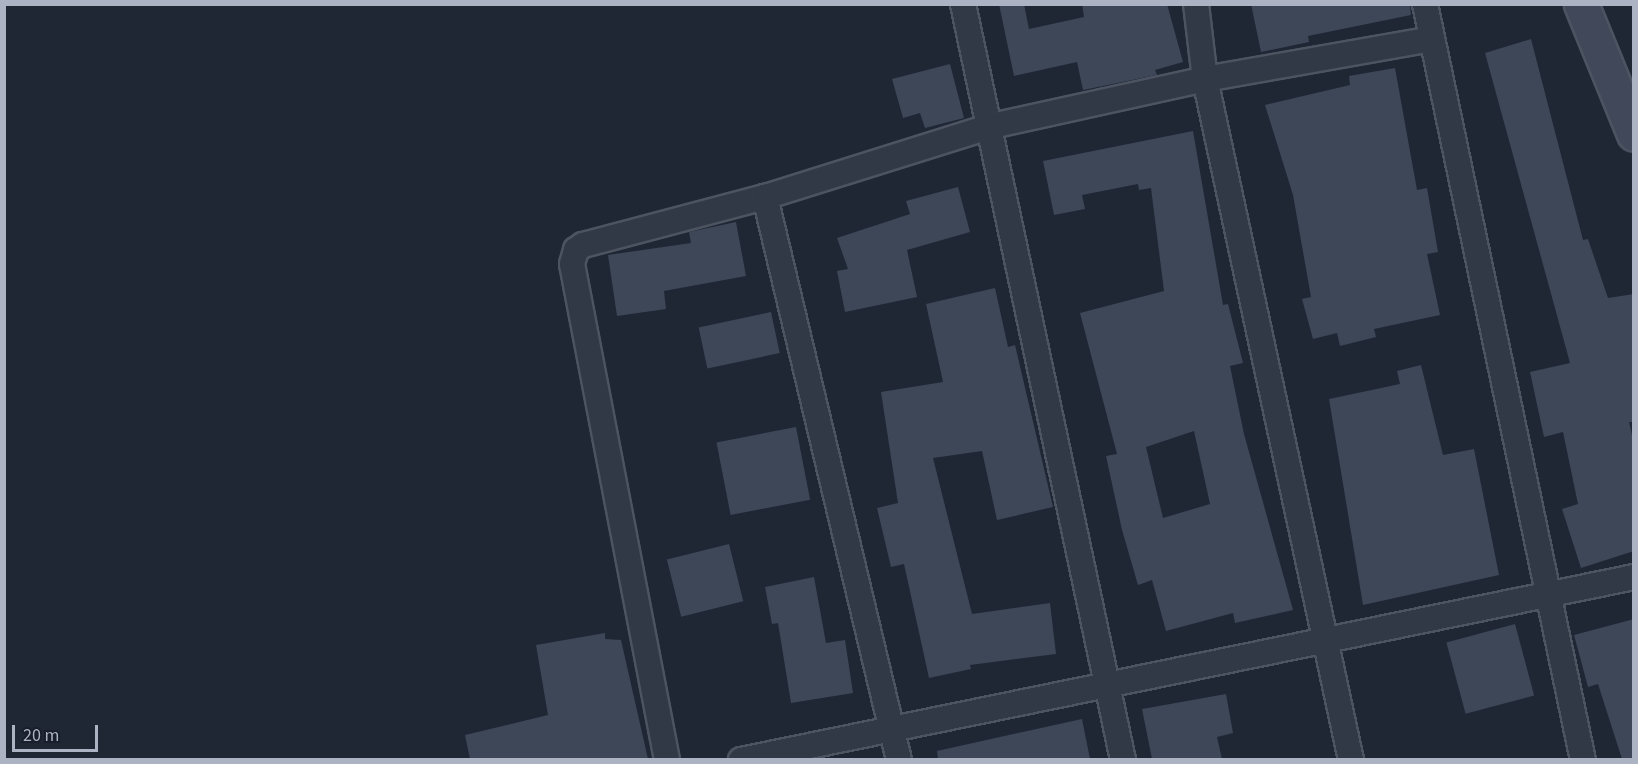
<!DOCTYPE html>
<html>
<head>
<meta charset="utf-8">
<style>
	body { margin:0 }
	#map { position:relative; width:1638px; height:764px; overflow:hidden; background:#1f2735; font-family:"Source Sans 3",sans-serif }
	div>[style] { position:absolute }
	.building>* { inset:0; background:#3d4758; transform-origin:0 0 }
	.roads { filter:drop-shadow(2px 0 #4d5461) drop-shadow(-2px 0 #4d5461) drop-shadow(0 2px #4d5461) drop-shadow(0 -2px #4d5461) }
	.minor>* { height:24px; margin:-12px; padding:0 12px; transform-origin:12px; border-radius:12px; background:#323946 }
	.secondary>* { height:33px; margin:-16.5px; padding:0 16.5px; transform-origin:16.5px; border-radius:16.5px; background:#404859 }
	span { translate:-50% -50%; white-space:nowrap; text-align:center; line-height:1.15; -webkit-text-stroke:4.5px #181f2a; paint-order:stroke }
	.frame { position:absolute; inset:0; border:6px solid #acb4c3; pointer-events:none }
	.scale { position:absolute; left:12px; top:725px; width:86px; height:27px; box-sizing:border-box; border:3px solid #acb4c3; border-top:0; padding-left:8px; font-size:18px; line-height:21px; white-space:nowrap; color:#acb4c3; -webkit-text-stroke:4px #181f2a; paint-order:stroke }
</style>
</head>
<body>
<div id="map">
	<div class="building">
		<i style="clip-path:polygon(999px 4px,1024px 4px,1029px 29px,1084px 17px,1082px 4px,1167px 4px,1183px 62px,1155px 70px,1157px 75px,1083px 90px,1077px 62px,1014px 76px)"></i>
		<i style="clip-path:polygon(1251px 4px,1410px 4px,1411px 15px,1308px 36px,1309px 42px,1261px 52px)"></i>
		<i style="clip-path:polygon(1531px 39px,1583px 240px,1588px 239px,1608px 298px,1634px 294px,1634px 422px,1629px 422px,1634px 444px,1634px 551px,1581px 568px,1562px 509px,1578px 504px,1563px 432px,1544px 437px,1530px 372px,1570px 363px,1485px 53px)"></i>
		<i style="clip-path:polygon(950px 64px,964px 118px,925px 128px,920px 113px,903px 118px,892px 79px)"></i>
		<i style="clip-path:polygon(1395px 68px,1417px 190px,1427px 188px,1438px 252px,1427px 254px,1440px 315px,1374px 329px,1376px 337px,1340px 346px,1337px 333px,1313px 339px,1302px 299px,1311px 297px,1293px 195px,1265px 105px,1350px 85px,1349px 76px)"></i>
		<i style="clip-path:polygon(evenodd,1193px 131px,1223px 305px,1228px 304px,1243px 363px,1230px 366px,1244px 434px,1293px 610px,1235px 623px,1233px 613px,1166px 631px,1152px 580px,1138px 585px,1122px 530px,1106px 456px,1117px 454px,1080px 313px,1164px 291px,1151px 188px,1139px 190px,1138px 184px,1082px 195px,1085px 209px,1054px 215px,1043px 161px,1193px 131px,1194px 431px,1210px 504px,1163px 518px,1146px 447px,1194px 431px)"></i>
		<i style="clip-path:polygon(958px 187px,970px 232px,907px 250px,917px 297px,845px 312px,837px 271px,848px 269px,837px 238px,910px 214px,906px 201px)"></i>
		<i style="clip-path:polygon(736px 222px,746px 276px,664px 291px,666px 309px,617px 316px,608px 255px,691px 243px,689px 232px)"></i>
		<i style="clip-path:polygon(995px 288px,1008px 347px,1015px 345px,1053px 507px,997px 520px,982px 451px,933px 458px,972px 614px,1050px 603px,1056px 654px,970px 665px,971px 669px,929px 678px,904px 564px,891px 567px,877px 508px,898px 503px,881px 392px,943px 382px,926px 304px)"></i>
		<i style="left:771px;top:312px;width:42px;height:74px;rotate:78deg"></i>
		<i style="clip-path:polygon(1421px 365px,1443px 455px,1474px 449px,1499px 575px,1363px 605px,1329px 399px,1400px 384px,1397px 371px)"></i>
		<i style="left:796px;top:427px;width:74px;height:81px;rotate:79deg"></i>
		<i style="left:729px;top:544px;width:59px;height:64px;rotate:76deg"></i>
		<i style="clip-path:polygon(814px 577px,826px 643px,845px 640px,853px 693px,791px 703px,778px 623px,772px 624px,765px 587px)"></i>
		<i style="clip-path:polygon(1634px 619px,1634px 759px,1622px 759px,1598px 684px,1588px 687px,1574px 635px)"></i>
		<i style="left:1515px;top:624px;width:74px;height:71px;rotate:75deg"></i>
		<i style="clip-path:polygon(605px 633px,605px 639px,621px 640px,648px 759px,470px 759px,465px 735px,548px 715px,536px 645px)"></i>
		<i style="clip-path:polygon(1226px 694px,1233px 733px,1217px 737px,1222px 759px,1152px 759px,1142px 709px)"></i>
		<i style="clip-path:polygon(1082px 719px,1090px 759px,938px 759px,937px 751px)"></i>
	</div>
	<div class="roads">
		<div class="minor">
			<i style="left:963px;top:4px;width:773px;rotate:78.05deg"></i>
			<i style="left:1196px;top:4px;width:76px;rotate:83.2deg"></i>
			<i style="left:1205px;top:79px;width:696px;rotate:77.9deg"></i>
			<i style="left:1425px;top:4px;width:772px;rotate:78.2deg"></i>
			<i style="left:667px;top:760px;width:505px;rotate:-100.84deg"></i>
			<i style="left:572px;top:264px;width:15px;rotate:-74deg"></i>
			<i style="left:576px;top:250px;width:9px;rotate:-36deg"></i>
			<i style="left:583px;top:245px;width:188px;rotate:-14.8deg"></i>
			<i style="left:741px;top:760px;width:912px;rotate:-11.58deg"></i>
			<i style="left:899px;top:760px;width:579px;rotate:-103.39deg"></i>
			<i style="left:765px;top:197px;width:238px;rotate:-17.4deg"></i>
			<i style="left:992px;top:126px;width:218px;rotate:-12.4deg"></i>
			<i style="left:1205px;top:79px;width:230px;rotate:-10deg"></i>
		</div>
		<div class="secondary">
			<i style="left:1581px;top:4px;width:140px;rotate:67.8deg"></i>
		</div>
	</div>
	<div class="frame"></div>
	<div class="scale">20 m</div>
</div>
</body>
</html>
